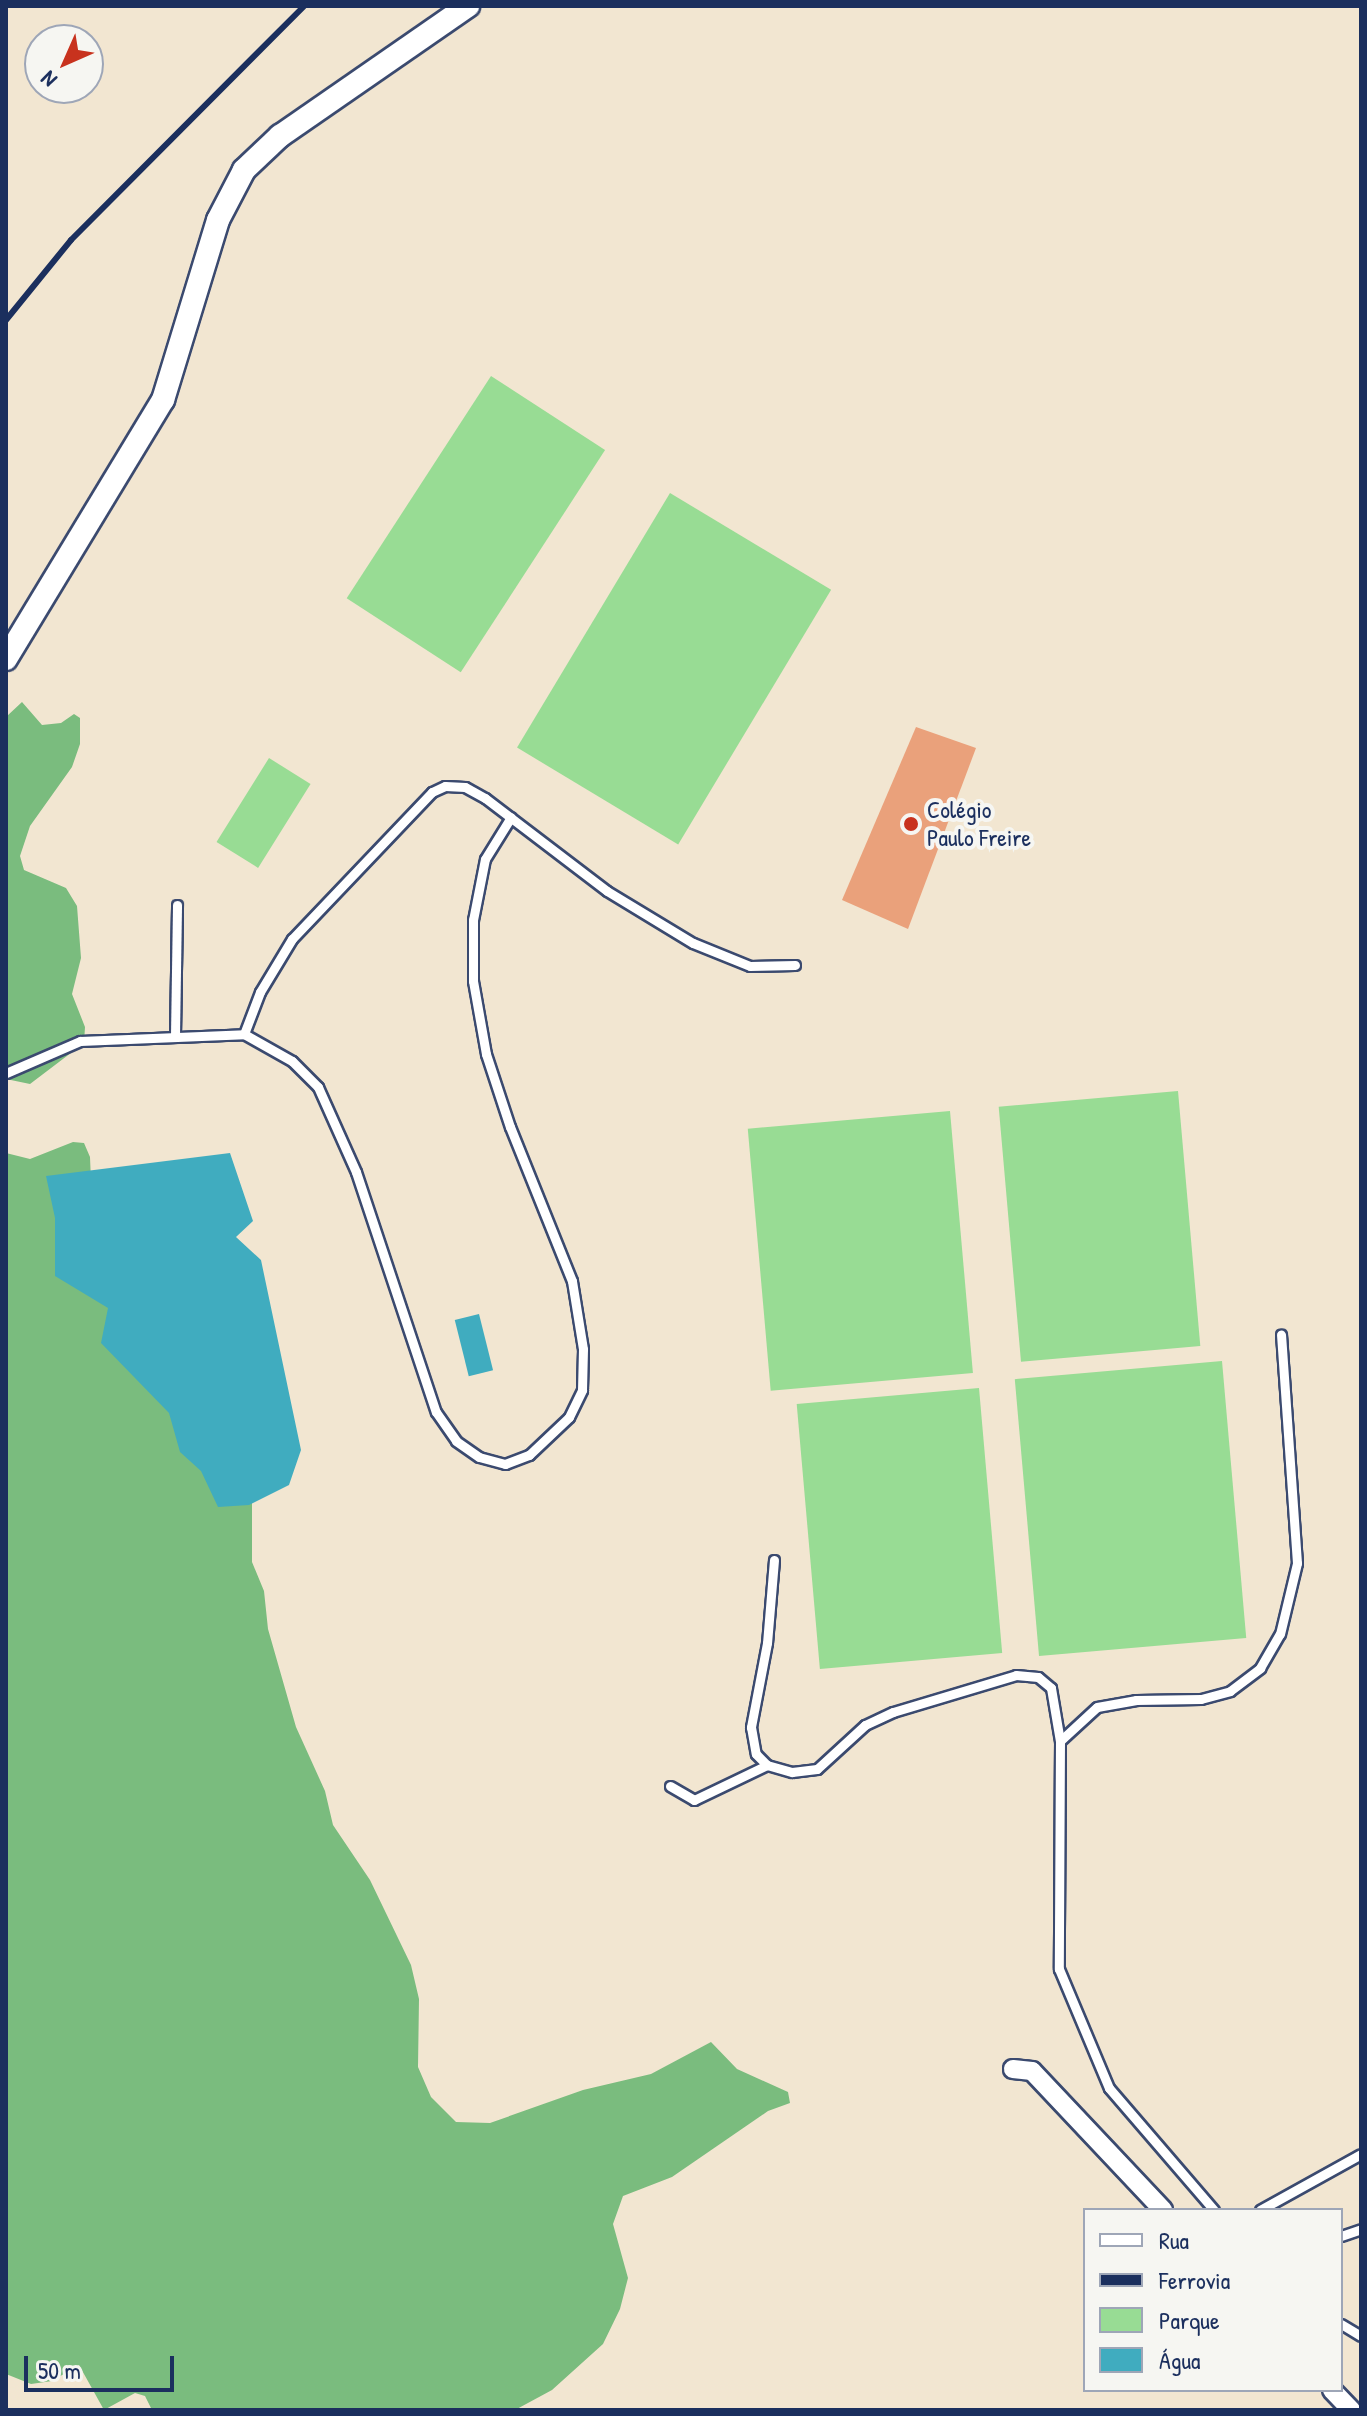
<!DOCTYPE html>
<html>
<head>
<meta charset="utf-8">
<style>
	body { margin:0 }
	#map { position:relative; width:1367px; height:2416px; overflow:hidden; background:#f2e6d1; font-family:"Patrick Hand",sans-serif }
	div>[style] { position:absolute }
	.green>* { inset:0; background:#98dc94; transform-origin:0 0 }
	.forest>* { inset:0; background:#7abc7e }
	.water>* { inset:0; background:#40acbf; transform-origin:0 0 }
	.building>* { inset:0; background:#eaa17b }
	.roads { filter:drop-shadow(2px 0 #3b4a6f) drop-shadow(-2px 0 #3b4a6f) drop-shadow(0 2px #3b4a6f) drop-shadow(0 -2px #3b4a6f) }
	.service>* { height:9px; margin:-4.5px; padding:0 4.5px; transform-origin:4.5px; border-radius:4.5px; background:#fff }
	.minor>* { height:18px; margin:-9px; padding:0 9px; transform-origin:9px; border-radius:9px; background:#fff }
	.tertiary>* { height:22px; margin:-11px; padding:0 11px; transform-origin:11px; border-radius:11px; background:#fff }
	.rail>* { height:6px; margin:-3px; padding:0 3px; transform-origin:3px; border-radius:3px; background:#1b2f5e }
	.dots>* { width:22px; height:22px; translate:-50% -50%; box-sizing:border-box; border:4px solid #f6f6f2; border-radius:50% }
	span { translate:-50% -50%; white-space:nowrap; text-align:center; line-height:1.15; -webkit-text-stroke:8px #f6f6f2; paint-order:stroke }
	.poi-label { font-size:24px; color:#1b2f5e }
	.left { translate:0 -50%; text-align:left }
	.frame { position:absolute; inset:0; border:8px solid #1b2f5e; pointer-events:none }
	.legend { position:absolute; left:1083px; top:2208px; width:260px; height:184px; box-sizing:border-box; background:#f6f6f2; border:2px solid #9ea6b7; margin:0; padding:10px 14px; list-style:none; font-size:24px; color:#1b2f5e }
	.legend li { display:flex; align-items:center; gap:16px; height:40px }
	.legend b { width:40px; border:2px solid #9ea6b7 }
	.north { position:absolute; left:24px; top:24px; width:80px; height:80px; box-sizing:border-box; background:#f6f6f2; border:2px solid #9ea6b7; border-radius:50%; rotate:225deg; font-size:22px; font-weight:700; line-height:32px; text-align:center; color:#1b2f5e }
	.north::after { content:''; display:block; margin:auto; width:28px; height:36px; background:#c8321e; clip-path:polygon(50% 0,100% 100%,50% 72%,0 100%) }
	.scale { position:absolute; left:24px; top:2356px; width:150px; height:36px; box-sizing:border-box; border:4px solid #1b2f5e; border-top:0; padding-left:10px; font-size:24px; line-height:28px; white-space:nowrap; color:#1b2f5e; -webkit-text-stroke:6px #f6f6f2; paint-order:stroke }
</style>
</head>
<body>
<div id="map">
	<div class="green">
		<i style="left:491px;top:376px;width:136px;height:265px;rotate:33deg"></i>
		<i style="left:670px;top:493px;width:188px;height:297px;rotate:31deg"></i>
		<i style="left:269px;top:758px;width:49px;height:99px;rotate:32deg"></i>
		<i style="left:1178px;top:1091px;width:256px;height:180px;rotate:85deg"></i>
		<i style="left:950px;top:1111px;width:263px;height:203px;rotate:85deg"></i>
		<i style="left:1222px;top:1361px;width:278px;height:208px;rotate:85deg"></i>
		<i style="left:979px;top:1388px;width:266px;height:183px;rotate:85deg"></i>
	</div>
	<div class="forest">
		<i style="clip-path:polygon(22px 702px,42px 725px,61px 723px,74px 714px,80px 718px,80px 744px,72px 767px,30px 826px,20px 856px,24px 870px,66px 888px,77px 906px,81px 958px,72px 994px,85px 1027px,84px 1043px,30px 1084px,6px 1079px,6px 717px)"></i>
		<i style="clip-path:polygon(73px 1142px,84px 1143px,90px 1157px,92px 1206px,252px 1492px,252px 1562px,264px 1591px,268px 1629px,296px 1727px,325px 1791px,333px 1825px,370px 1880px,411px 1965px,419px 1999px,418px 2067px,431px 2097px,456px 2122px,490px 2123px,583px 2090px,651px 2074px,711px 2042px,737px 2069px,788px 2092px,790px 2103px,768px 2111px,672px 2177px,623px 2196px,613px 2224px,628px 2278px,620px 2309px,603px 2344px,552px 2390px,515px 2410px,152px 2410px,145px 2396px,135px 2393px,104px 2410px,79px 2365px,52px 2381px,31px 2384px,6px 2374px,6px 1153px,30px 1159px)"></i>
	</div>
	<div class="water">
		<i style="clip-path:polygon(230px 1153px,253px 1221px,236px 1237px,261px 1260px,301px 1450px,289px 1485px,249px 1505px,218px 1507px,201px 1471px,180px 1452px,169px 1413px,101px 1343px,108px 1308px,55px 1276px,55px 1218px,46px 1176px)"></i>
		<i style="left:479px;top:1314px;width:58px;height:25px;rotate:76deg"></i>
	</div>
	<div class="building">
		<i style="clip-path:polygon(916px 727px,976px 748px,908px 929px,842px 900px)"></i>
	</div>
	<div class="roads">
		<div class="service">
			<i style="left:244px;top:1034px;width:55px;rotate:29.4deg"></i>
			<i style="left:292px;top:1061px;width:37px;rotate:45deg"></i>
			<i style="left:318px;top:1087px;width:93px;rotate:65.9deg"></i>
			<i style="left:356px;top:1172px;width:253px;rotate:71.6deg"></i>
			<i style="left:436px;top:1412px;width:35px;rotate:55deg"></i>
			<i style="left:456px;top:1441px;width:28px;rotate:35deg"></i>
			<i style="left:479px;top:1457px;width:27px;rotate:15deg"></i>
			<i style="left:505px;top:1464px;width:26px;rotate:-21deg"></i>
			<i style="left:529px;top:1455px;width:55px;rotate:-43.5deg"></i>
			<i style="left:569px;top:1417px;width:30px;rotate:-64deg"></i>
			<i style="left:582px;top:1390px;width:41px;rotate:-88.6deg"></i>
			<i style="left:583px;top:1349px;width:69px;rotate:-99.2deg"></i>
			<i style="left:572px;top:1281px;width:166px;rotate:-111.9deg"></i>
			<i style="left:510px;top:1127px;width:77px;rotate:-108.2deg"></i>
			<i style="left:486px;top:1054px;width:74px;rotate:-100.1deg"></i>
			<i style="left:473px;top:981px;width:61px;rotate:-90deg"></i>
			<i style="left:473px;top:920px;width:62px;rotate:-78.9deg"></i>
			<i style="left:485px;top:859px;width:49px;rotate:-58.2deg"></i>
			<i style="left:175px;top:1035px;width:130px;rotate:-89.1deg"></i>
			<i style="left:6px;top:1073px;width:81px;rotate:-23.4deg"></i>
			<i style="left:80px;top:1041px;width:164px;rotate:-2.4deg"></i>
			<i style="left:244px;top:1034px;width:45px;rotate:-69.1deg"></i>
			<i style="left:260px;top:992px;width:62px;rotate:-58.9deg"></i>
			<i style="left:292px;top:939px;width:203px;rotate:-46.4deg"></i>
			<i style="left:432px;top:792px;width:14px;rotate:-25deg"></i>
			<i style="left:445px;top:786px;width:20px;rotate:3deg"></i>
			<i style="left:465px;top:787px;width:23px;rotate:29deg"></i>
			<i style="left:485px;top:798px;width:153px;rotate:37.3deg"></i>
			<i style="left:607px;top:891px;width:100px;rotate:31.2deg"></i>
			<i style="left:693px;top:943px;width:61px;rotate:22deg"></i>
			<i style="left:750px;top:966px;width:45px;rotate:-1.3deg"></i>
			<i style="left:774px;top:1560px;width:83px;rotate:94.8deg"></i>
			<i style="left:767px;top:1643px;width:86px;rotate:100.8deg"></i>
			<i style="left:751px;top:1727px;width:27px;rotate:80deg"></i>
			<i style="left:756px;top:1754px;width:16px;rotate:45deg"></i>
			<i style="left:767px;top:1765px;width:26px;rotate:16deg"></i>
			<i style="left:792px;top:1772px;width:25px;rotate:-7deg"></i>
			<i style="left:817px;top:1769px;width:65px;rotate:-42.5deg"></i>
			<i style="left:865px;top:1725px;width:31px;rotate:-25deg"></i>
			<i style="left:893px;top:1712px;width:128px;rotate:-16.7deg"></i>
			<i style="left:1016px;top:1675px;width:22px;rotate:5deg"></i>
			<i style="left:1038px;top:1677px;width:17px;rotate:40deg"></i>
			<i style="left:1051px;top:1688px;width:54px;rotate:80.4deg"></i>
			<i style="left:1060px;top:1741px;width:228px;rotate:90.3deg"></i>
			<i style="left:1059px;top:1969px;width:129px;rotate:67.2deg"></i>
			<i style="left:1109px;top:2088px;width:161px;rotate:49.3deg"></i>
			<i style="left:1060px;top:1741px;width:50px;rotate:-42.6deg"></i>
			<i style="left:1097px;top:1707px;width:40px;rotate:-10deg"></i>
			<i style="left:1136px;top:1700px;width:65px;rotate:-0.9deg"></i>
			<i style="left:1201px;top:1699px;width:30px;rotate:-15deg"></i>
			<i style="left:1230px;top:1691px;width:38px;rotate:-37deg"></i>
			<i style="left:1260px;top:1668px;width:39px;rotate:-60deg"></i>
			<i style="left:1280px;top:1634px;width:73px;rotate:-76.5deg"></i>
			<i style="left:1297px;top:1563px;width:229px;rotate:-94deg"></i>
			<i style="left:670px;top:1786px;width:28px;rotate:30deg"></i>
			<i style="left:694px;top:1800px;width:81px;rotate:-25.6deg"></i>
			<i style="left:1260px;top:2210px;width:115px;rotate:-29deg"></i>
			<i style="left:1341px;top:2236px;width:21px;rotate:-19deg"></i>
			<i style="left:1341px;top:2324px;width:23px;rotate:31deg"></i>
		</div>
		<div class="minor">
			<i style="left:1013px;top:2069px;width:19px;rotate:6deg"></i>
			<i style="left:1032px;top:2071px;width:191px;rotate:46.7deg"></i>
			<i style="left:1332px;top:2390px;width:28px;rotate:46deg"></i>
		</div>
		<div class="tertiary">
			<i style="left:6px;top:659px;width:303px;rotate:-58.8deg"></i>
			<i style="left:163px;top:400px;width:188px;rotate:-73deg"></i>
			<i style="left:218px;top:220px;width:56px;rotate:-62.5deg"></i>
			<i style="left:244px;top:170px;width:50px;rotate:-43.4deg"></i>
			<i style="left:280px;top:136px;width:229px;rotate:-34.7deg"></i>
		</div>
	</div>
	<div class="rail">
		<i style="left:6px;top:320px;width:103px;rotate:-50.9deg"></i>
		<i style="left:71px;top:240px;width:330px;rotate:-45.1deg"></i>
	</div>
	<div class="dots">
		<i style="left:911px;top:824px;background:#c8321e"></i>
	</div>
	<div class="poi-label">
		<span class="left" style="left:927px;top:824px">Colégio<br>Paulo Freire</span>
	</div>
	<div class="frame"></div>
	<ul class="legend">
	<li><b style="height:10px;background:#fff"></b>Rua</li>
	<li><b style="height:10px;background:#1b2f5e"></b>Ferrovia</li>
	<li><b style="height:22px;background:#98dc94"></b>Parque</li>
	<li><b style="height:22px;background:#40acbf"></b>Água</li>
	</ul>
	<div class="north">N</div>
	<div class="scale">50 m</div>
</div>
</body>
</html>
